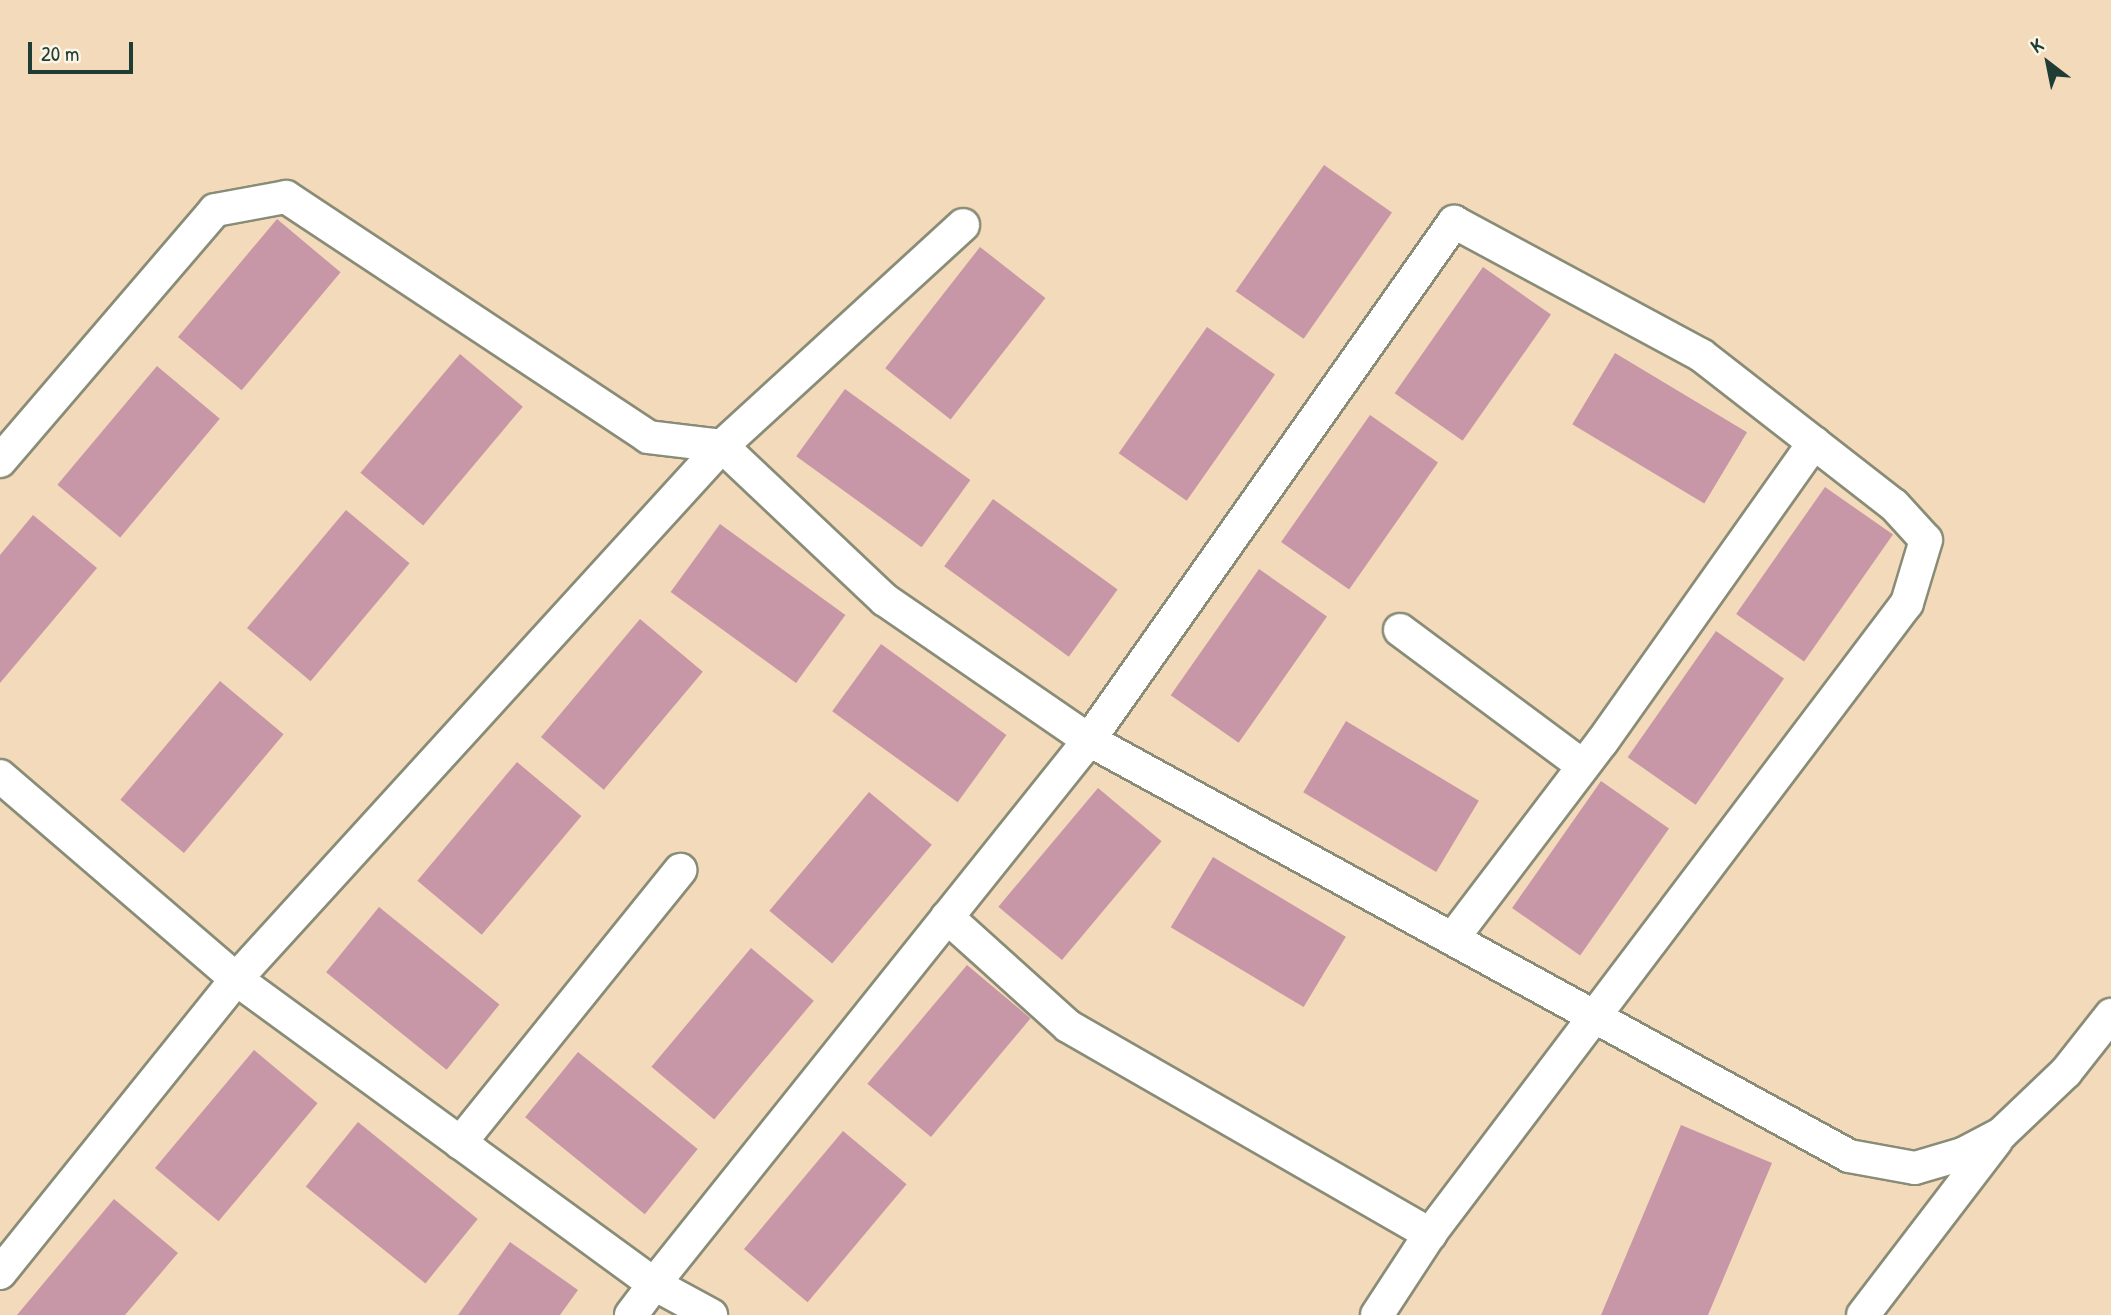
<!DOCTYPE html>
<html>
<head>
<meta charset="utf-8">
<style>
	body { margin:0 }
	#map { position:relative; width:2111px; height:1315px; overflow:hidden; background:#f3daba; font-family:"Patrick Hand",sans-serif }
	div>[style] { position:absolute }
	.building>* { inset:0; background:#c897a7; transform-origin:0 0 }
	.roads { filter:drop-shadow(2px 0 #898c77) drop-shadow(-2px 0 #898c77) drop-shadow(0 2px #898c77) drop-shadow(0 -2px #898c77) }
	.street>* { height:32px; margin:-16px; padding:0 16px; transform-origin:16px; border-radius:16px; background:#fff }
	span { translate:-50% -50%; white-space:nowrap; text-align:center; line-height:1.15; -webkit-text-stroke:6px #fcf5e5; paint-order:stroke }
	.north { position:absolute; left:2013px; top:28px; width:70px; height:70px; -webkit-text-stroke:5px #fcf5e5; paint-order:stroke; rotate:328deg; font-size:19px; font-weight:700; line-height:28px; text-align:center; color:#1f3d34 }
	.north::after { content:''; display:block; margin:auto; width:24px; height:32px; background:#1f3d34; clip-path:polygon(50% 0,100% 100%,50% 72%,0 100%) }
	.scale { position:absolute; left:28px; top:42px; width:105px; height:32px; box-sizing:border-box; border:4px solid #1f3d34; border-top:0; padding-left:9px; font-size:21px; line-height:24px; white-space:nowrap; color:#1f3d34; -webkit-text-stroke:5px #fcf5e5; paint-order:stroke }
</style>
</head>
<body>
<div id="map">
	<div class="building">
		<i style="left:1324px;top:165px;width:83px;height:154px;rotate:35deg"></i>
		<i style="left:277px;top:219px;width:83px;height:154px;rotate:40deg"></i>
		<i style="left:980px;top:247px;width:83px;height:154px;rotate:38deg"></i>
		<i style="left:1483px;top:267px;width:83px;height:154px;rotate:35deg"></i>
		<i style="left:1207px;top:327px;width:83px;height:154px;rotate:35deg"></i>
		<i style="left:1615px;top:353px;width:154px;height:83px;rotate:31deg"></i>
		<i style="left:460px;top:354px;width:82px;height:155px;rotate:40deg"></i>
		<i style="left:157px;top:366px;width:82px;height:155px;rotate:40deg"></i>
		<i style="left:845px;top:389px;width:155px;height:83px;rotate:36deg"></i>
		<i style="left:1370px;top:415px;width:83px;height:155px;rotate:35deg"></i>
		<i style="left:1825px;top:487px;width:83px;height:155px;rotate:35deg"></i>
		<i style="left:993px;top:499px;width:154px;height:83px;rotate:36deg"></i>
		<i style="left:346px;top:510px;width:83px;height:154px;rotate:40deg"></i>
		<i style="clip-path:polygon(33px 515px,97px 568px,0 683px,0 555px)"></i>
		<i style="left:720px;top:524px;width:155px;height:84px;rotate:36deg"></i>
		<i style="left:1259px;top:569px;width:83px;height:154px;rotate:35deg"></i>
		<i style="left:640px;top:619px;width:82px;height:154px;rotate:40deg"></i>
		<i style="left:1716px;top:631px;width:83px;height:154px;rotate:35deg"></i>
		<i style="left:881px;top:644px;width:155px;height:83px;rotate:36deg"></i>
		<i style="left:220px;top:681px;width:83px;height:155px;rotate:40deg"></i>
		<i style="left:1346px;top:721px;width:155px;height:83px;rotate:31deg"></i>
		<i style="left:517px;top:762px;width:84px;height:155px;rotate:40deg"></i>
		<i style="left:1601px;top:781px;width:83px;height:155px;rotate:35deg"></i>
		<i style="left:1098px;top:788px;width:83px;height:155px;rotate:40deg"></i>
		<i style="left:869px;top:792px;width:82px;height:155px;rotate:40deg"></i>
		<i style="left:1213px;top:857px;width:155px;height:82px;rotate:31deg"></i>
		<i style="left:379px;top:907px;width:155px;height:84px;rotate:39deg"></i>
		<i style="left:751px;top:948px;width:82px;height:155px;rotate:40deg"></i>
		<i style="left:967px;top:965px;width:83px;height:155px;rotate:40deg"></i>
		<i style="left:254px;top:1050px;width:83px;height:154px;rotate:40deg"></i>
		<i style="left:578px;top:1052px;width:154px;height:84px;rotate:39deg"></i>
		<i style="left:358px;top:1122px;width:154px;height:83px;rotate:39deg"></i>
		<i style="clip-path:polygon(1681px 1125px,1772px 1163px,1708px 1315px,1601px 1315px)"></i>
		<i style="left:843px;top:1131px;width:83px;height:154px;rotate:40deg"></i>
		<i style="clip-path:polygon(114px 1199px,178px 1253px,125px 1315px,17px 1315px)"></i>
		<i style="clip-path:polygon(510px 1242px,578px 1290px,560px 1315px,458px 1315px)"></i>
	</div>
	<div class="roads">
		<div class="street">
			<i style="left:0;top:461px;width:330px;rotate:-49.4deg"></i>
			<i style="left:215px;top:210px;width:72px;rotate:-10.4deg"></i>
			<i style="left:286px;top:197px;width:434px;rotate:33.5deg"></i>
			<i style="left:648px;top:437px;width:75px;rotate:6.9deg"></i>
			<i style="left:722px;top:446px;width:224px;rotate:43.4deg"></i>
			<i style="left:885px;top:600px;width:247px;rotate:34.5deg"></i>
			<i style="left:1089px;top:740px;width:866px;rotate:28.69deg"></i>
			<i style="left:1849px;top:1156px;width:67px;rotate:10.3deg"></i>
			<i style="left:1915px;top:1168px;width:50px;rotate:-16.3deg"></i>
			<i style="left:1963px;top:1154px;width:43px;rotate:-27.8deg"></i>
			<i style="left:2001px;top:1134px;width:90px;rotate:-43.6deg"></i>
			<i style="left:2066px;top:1072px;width:73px;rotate:-51.7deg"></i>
			<i style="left:1400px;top:630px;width:228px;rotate:36.6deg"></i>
			<i style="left:0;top:776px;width:311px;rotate:40.7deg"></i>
			<i style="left:236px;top:979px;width:517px;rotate:36.12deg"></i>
			<i style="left:654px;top:1284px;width:697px;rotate:-51.35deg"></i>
			<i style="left:1089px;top:740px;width:634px;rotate:-54.83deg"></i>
			<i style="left:1454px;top:222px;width:281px;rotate:28.3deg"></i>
			<i style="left:1701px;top:355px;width:244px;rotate:37.9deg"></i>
			<i style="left:1894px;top:505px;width:47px;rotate:47.6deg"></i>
			<i style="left:1926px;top:540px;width:66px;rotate:106.8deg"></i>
			<i style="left:1907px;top:603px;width:791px;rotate:127.09deg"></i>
			<i style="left:1430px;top:1234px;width:97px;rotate:123.2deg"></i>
			<i style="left:947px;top:917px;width:163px;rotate:42deg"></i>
			<i style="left:1068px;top:1026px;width:418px;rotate:29.9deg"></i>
			<i style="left:1453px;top:938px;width:246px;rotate:-52.8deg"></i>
			<i style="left:1602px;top:742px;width:367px;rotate:-54.7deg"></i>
			<i style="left:460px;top:1143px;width:351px;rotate:-51.1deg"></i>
			<i style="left:0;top:1273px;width:377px;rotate:-51.2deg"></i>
			<i style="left:236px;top:979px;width:721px;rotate:-47.64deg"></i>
			<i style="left:722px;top:446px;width:327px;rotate:-42.5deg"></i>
			<i style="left:631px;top:1315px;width:39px;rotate:-53deg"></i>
			<i style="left:654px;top:1284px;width:65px;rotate:28.5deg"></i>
			<i style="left:1863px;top:1315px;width:219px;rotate:-52.6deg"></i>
		</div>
	</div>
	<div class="north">K</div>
	<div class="scale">20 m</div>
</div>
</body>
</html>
